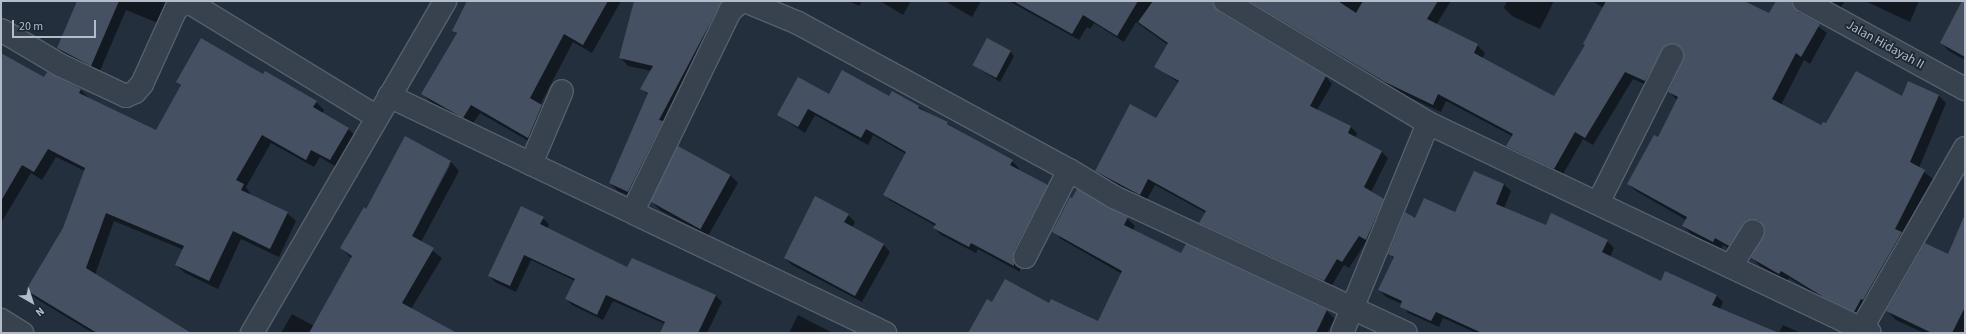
<!DOCTYPE html>
<html>
<head>
<meta charset="utf-8">
<style>
	body { margin:0 }
	#map { position:relative; width:1966px; height:334px; overflow:hidden; background:#242f3e; font-family:"Source Sans 3",sans-serif }
	div>[style] { position:absolute }
	.shadow>* { inset:0; background:#0007 }
	.building>* { inset:0; background:#455162; transform-origin:0 0 }
	.roads { filter:drop-shadow(1px 0 #565f6c) drop-shadow(-1px 0 #565f6c) drop-shadow(0 1px #565f6c) drop-shadow(0 -1px #565f6c) }
	.street>* { height:22px; margin:-11px; padding:0 11px; transform-origin:11px; border-radius:11px; background:#38414e }
	span { translate:-50% -50%; white-space:nowrap; text-align:center; line-height:1.15; -webkit-text-stroke:3.5px #1d2633; paint-order:stroke }
	.street-label { font-size:13px; color:#b4bcc9 }
	.frame { position:absolute; inset:0; border:2px solid #b4bcc9; pointer-events:none }
	.north { position:absolute; left:12px; top:282px; width:40px; height:40px; -webkit-text-stroke:3px #1d2633; paint-order:stroke; rotate:141deg; font-size:11px; font-weight:700; line-height:16px; text-align:center; color:#b4bcc9 }
	.north::after { content:''; display:block; margin:auto; width:14px; height:18px; background:#b4bcc9; clip-path:polygon(50% 0,100% 100%,50% 72%,0 100%) }
	.scale { position:absolute; left:12px; top:20px; width:84px; height:18px; box-sizing:border-box; border:2px solid #b4bcc9; border-top:0; padding-left:5px; font-size:12px; line-height:14px; white-space:nowrap; color:#b4bcc9; -webkit-text-stroke:3px #1d2633; paint-order:stroke }
</style>
</head>
<body>
<div id="map">
	<div class="shadow">
		<i style="clip-path:polygon(78px 1px,176px 1px,165px 26px,126px 10px,99px 73px,66px 56px,58px 48px)"></i>
		<i style="clip-path:polygon(468px 1px,621px 1px,592px 53px,573px 42px,540px 105px,550px 115px,537px 146px,480px 113px,472px 125px,431px 102px,422px 93px,457px 35px,453px 30px)"></i>
		<i style="clip-path:polygon(635px 1px,723px 1px,731px 9px,636px 199px,618px 191px,610px 183px,648px 95px,642px 89px,652px 71px,628px 66px,621px 58px)"></i>
		<i style="clip-path:polygon(849px 1px,862px 1px,859px 6px)"></i>
		<i style="clip-path:polygon(880px 1px,911px 1px,903px 15px)"></i>
		<i style="clip-path:polygon(945px 1px,981px 1px,972px 17px)"></i>
		<i style="clip-path:polygon(1009px 1px,1195px 1px,1326px 77px,1332px 84px,1317px 110px,1351px 127px,1357px 133px,1355px 138px,1382px 152px,1388px 158px,1371px 192px,1390px 206px,1373px 246px,1366px 242px,1349px 268px,1344px 265px,1331px 287px,1207px 229px,1200px 223px,1206px 213px,1155px 185px,1146px 201px,1103px 178px,1096px 171px,1156px 119px,1179px 83px,1155px 66px,1168px 45px,1136px 22px,1124px 42px,1094px 23px,1090px 29px,1087px 27px,1079px 40px)"></i>
		<i style="clip-path:polygon(1250px 1px,1451px 1px,1436px 25px,1477px 45px,1485px 53px,1482px 59px,1554px 97px,1586px 46px,1604px 8px,1592px 1px,1742px 1px,1769px 14px,1777px 1px,1803px 1px,1801px 3px,1801px 14px,1827px 33px,1810px 64px,1804px 60px,1781px 105px,1822px 126px,1902px 97px,1938px 95px,1946px 103px,1919px 168px,1933px 179px,1862px 319px,1834px 305px,1789px 278px,1787px 281px,1760px 266px,1752px 258px,1767px 232px,1764px 228px,1737px 253px,1723px 245px,1721px 249px,1691px 234px,1683px 226px,1686px 220px,1636px 191px,1628px 184px,1658px 139px,1677px 100px,1669px 92px,1686px 56px,1683px 52px,1679px 51px,1653px 88px,1633px 79px,1593px 145px,1583px 139px,1562px 176px,1515px 154px,1507px 146px,1512px 136px,1446px 101px,1441px 112px,1393px 90px,1256px 8px)"></i>
		<i style="clip-path:polygon(1507px 1px,1554px 1px,1540px 29px,1512px 16px,1504px 8px)"></i>
		<i style="clip-path:polygon(1823px 1px,1845px 1px,1840px 9px)"></i>
		<i style="clip-path:polygon(1865px 1px,1919px 1px,1910px 22px)"></i>
		<i style="clip-path:polygon(1959px 1px,1965px 1px,1965px 60px,1949px 51px,1941px 43px,1963px 2px)"></i>
		<i style="clip-path:polygon(1010px 51px,1014px 56px,1000px 82px,973px 65px)"></i>
		<i style="clip-path:polygon(1px 53px,45px 78px,81px 90px,89px 98px,157px 131px,182px 87px,177px 82px,263px 76px,316px 102px,324px 110px,322px 114px,348px 129px,357px 137px,338px 168px,320px 157px,314px 167px,271px 143px,246px 187px,251px 195px,287px 213px,296px 221px,279px 257px,241px 239px,218px 289px,185px 273px,176px 265px,184px 250px,114px 221px,95px 275px,189px 333px,93px 333px,35px 298px,27px 290px,64px 228px,85px 171px,56px 157px,42px 180px,31px 173px,1px 223px)"></i>
		<i style="clip-path:polygon(893px 92px,1012px 161px,1019px 168px,1018px 170px,1047px 186px,1054px 192px,1020px 259px,1020px 272px,978px 249px,976px 253px,941px 235px,934px 228px,936px 226px,891px 201px,884px 195px,906px 154px,873px 135px,868px 145px,815px 115px,805px 133px,778px 115px,829px 96px,890px 97px)"></i>
		<i style="clip-path:polygon(evenodd,405px 138px,451px 162px,459px 171px,421px 242px,442px 258px,411px 309px,451px 333px,281px 333px,292px 314px,314px 326px,351px 258px,341px 248px,366px 210px,405px 138px,449px 164px,451px 164px,410px 240px,408px 239px,449px 164px)"></i>
		<i style="clip-path:polygon(730px 175px,738px 183px,708px 236px,660px 210px,652px 202px)"></i>
		<i style="clip-path:polygon(1504px 184px,1511px 191px,1504px 208px,1546px 226px,1607px 241px,1614px 248px,1610px 257px,1661px 282px,1716px 295px,1723px 302px,1720px 309px,1777px 333px,1476px 333px,1443px 318px,1439px 327px,1408px 313px,1402px 304px,1386px 297px,1379px 290px,1394px 259px,1389px 253px,1415px 220px,1456px 214px)"></i>
		<i style="clip-path:polygon(1965px 214px,1965px 333px,1924px 333px,1896px 320px,1887px 311px,1948px 255px)"></i>
		<i style="clip-path:polygon(848px 215px,855px 222px,852px 228px,883px 244px,890px 252px,862px 302px,792px 265px,785px 258px)"></i>
		<i style="clip-path:polygon(543px 218px,549px 224px,547px 229px,628px 269px,632px 259px,716px 296px,722px 302px,707px 333px,662px 333px,665px 324px,613px 301px,603px 320px,572px 305px,566px 299px,575px 281px,531px 260px,516px 292px,495px 282px,489px 276px)"></i>
		<i style="clip-path:polygon(1127px 218px,1135px 226px,1133px 230px,1182px 254px,1186px 246px,1327px 311px,1335px 319px,1327px 333px,969px 333px,993px 304px,1049px 304px,1098px 323px,1122px 274px,1061px 239px,1053px 231px)"></i>
		<i style="clip-path:polygon(798px 315px,831px 332px,832px 333px,789px 333px)"></i>
		<i style="clip-path:polygon(1783px 325px,1801px 333px,1779px 333px)"></i>
	</div>
	<div class="building">
		<i style="clip-path:polygon(77px 1px,119px 1px,91px 66px,57px 48px)"></i>
		<i style="clip-path:polygon(467px 1px,608px 1px,583px 45px,564px 34px,530px 98px,542px 105px,528px 138px,471px 105px,463px 118px,421px 94px,457px 33px,452px 31px)"></i>
		<i style="clip-path:polygon(634px 1px,722px 1px,659px 120px,663px 121px,628px 192px,609px 183px,648px 93px,640px 89px,653px 66px,619px 58px)"></i>
		<i style="clip-path:polygon(1013px 1px,1138px 1px,1117px 36px,1083px 15px,1072px 34px)"></i>
		<i style="clip-path:polygon(1153px 1px,1213px 1px,1219px 12px,1326px 76px,1310px 106px,1351px 126px,1348px 133px,1382px 151px,1364px 187px,1384px 199px,1366px 240px,1359px 236px,1342px 262px,1337px 259px,1324px 281px,1199px 223px,1206px 211px,1148px 179px,1140px 195px,1095px 171px,1130px 104px,1156px 118px,1179px 81px,1154px 67px,1168px 43px,1138px 22px)"></i>
		<i style="clip-path:polygon(1249px 1px,1338px 1px,1356px 13px,1363px 1px,1438px 1px,1427px 19px,1478px 44px,1474px 53px,1554px 96px,1585px 45px,1583px 44px,1606px 1px,1744px 1px,1769px 13px,1776px 1px,1792px 1px,1798px 12px,1820px 24px,1801px 57px,1796px 53px,1772px 99px,1821px 125px,1823px 122px,1826px 123px,1856px 71px,1902px 96px,1908px 81px,1939px 95px,1910px 162px,1925px 170px,1895px 229px,1902px 232px,1863px 300px,1861px 299px,1854px 312px,1825px 298px,1781px 271px,1779px 274px,1751px 258px,1765px 232px,1759px 220px,1747px 220px,1729px 246px,1715px 238px,1713px 242px,1682px 226px,1687px 217px,1627px 184px,1654px 135px,1658px 137px,1678px 97px,1668px 92px,1683px 61px,1684px 55px,1678px 45px,1665px 46px,1645px 81px,1625px 72px,1585px 138px,1575px 132px,1554px 169px,1506px 146px,1513px 134px,1438px 94px,1433px 105px,1385px 82px)"></i>
		<i style="clip-path:polygon(1962px 1px,1965px 1px,1965px 57px,1940px 43px)"></i>
		<i style="clip-path:polygon(201px 38px,263px 74px,265px 71px,317px 101px,313px 107px,349px 128px,330px 160px,311px 150px,306px 160px,262px 135px,236px 180px,244px 184px,241px 190px,288px 212px,270px 249px,233px 231px,209px 281px,175px 265px,184px 246px,106px 213px,86px 268px,191px 333px,97px 333px,26px 290px,63px 228px,85px 168px,48px 149px,34px 172px,22px 165px,1px 201px,1px 53px,44px 77px,47px 72px,81px 89px,79px 93px,156px 130px,181px 85px,176px 82px)"></i>
		<i style="left:987px;top:38px;width:27px;height:31px;rotate:28deg"></i>
		<i style="clip-path:polygon(842px 70px,889px 96px,892px 91px,919px 106px,918px 108px,948px 122px,947px 124px,1013px 160px,1010px 165px,1048px 185px,1014px 251px,1014px 266px,971px 243px,969px 247px,933px 228px,936px 224px,883px 195px,906px 152px,866px 129px,861px 138px,808px 109px,798px 127px,777px 115px,798px 77px,829px 94px)"></i>
		<i style="clip-path:polygon(405px 136px,451px 161px,412px 236px,434px 248px,402px 303px,457px 333px,309px 333px,352px 256px,340px 248px,364px 207px,366px 209px)"></i>
		<i style="left:678px;top:146px;width:60px;height:62px;rotate:29deg"></i>
		<i style="clip-path:polygon(1474px 171px,1504px 184px,1496px 204px,1546px 225px,1551px 213px,1608px 240px,1602px 252px,1661px 281px,1665px 271px,1717px 295px,1712px 305px,1779px 333px,1482px 333px,1436px 312px,1431px 321px,1400px 307px,1402px 301px,1378px 290px,1394px 257px,1388px 254px,1405px 212px,1415px 218px,1424px 198px,1455px 212px)"></i>
		<i style="clip-path:polygon(1077px 189px,1128px 217px,1124px 225px,1181px 253px,1186px 244px,1327px 310px,1316px 333px,968px 333px,987px 299px,992px 302px,1005px 279px,1049px 303px,1051px 299px,1098px 321px,1122px 271px,1052px 232px,1070px 197px,1072px 198px)"></i>
		<i style="clip-path:polygon(815px 196px,849px 214px,844px 222px,884px 244px,855px 296px,784px 258px)"></i>
		<i style="clip-path:polygon(521px 206px,544px 217px,540px 224px,627px 267px,632px 258px,716px 295px,698px 333px,660px 333px,665px 322px,606px 295px,597px 315px,565px 299px,575px 279px,524px 255px,510px 286px,488px 276px)"></i>
		<i style="clip-path:polygon(1965px 214px,1965px 307px,1952px 333px,1932px 333px,1886px 311px,1925px 243px,1948px 254px)"></i>
	</div>
	<div class="roads">
		<div class="street">
			<i style="left:745px;top:1px;width:57px;rotate:22.5deg"></i>
			<i style="left:798px;top:23px;width:308px;rotate:28.5deg"></i>
			<i style="left:1225px;top:1px;width:237px;rotate:31deg"></i>
			<i style="left:1428px;top:123px;width:489px;rotate:25.4deg"></i>
			<i style="left:1804px;top:1px;width:183px;rotate:28.7deg"></i>
			<i style="left:1px;top:30px;width:69px;rotate:30.7deg"></i>
			<i style="left:60px;top:65px;width:73px;rotate:25.2deg"></i>
			<i style="left:126px;top:96px;width:10px;rotate:-24deg"></i>
			<i style="left:135px;top:92px;width:11px;rotate:-49deg"></i>
			<i style="left:142px;top:84px;width:82px;rotate:-65.6deg"></i>
			<i style="left:176px;top:9px;width:9px;rotate:-36deg"></i>
			<i style="left:183px;top:4px;width:9px"></i>
			<i style="left:192px;top:4px;width:217px;rotate:31.4deg"></i>
			<i style="left:389px;top:96px;width:550px;rotate:25.54deg"></i>
			<i style="left:531px;top:164px;width:79px;rotate:-67deg"></i>
			<i style="left:1598px;top:203px;width:165px;rotate:-63.3deg"></i>
			<i style="left:633px;top:211px;width:222px;rotate:-64.1deg"></i>
			<i style="left:730px;top:11px;width:15px;rotate:-42deg"></i>
			<i style="left:1025px;top:257px;width:97px;rotate:-63.2deg"></i>
			<i style="left:1069px;top:170px;width:52px;rotate:31deg"></i>
			<i style="left:1114px;top:197px;width:322px;rotate:25deg"></i>
			<i style="left:1731px;top:266px;width:41px;rotate:-57.8deg"></i>
			<i style="left:1px;top:320px;width:25px;rotate:32deg"></i>
			<i style="left:252px;top:333px;width:384px;rotate:-59.8deg"></i>
			<i style="left:1342px;top:333px;width:227px;rotate:-67.7deg"></i>
			<i style="left:1859px;top:333px;width:213px;rotate:-60.2deg"></i>
		</div>
	</div>
	<div class="street-label">
		<span style="left:1885px;top:45px;rotate:29deg">Jalan Hidayah II</span>
	</div>
	<div class="frame"></div>
	<div class="north">N</div>
	<div class="scale">20 m</div>
</div>
</body>
</html>
